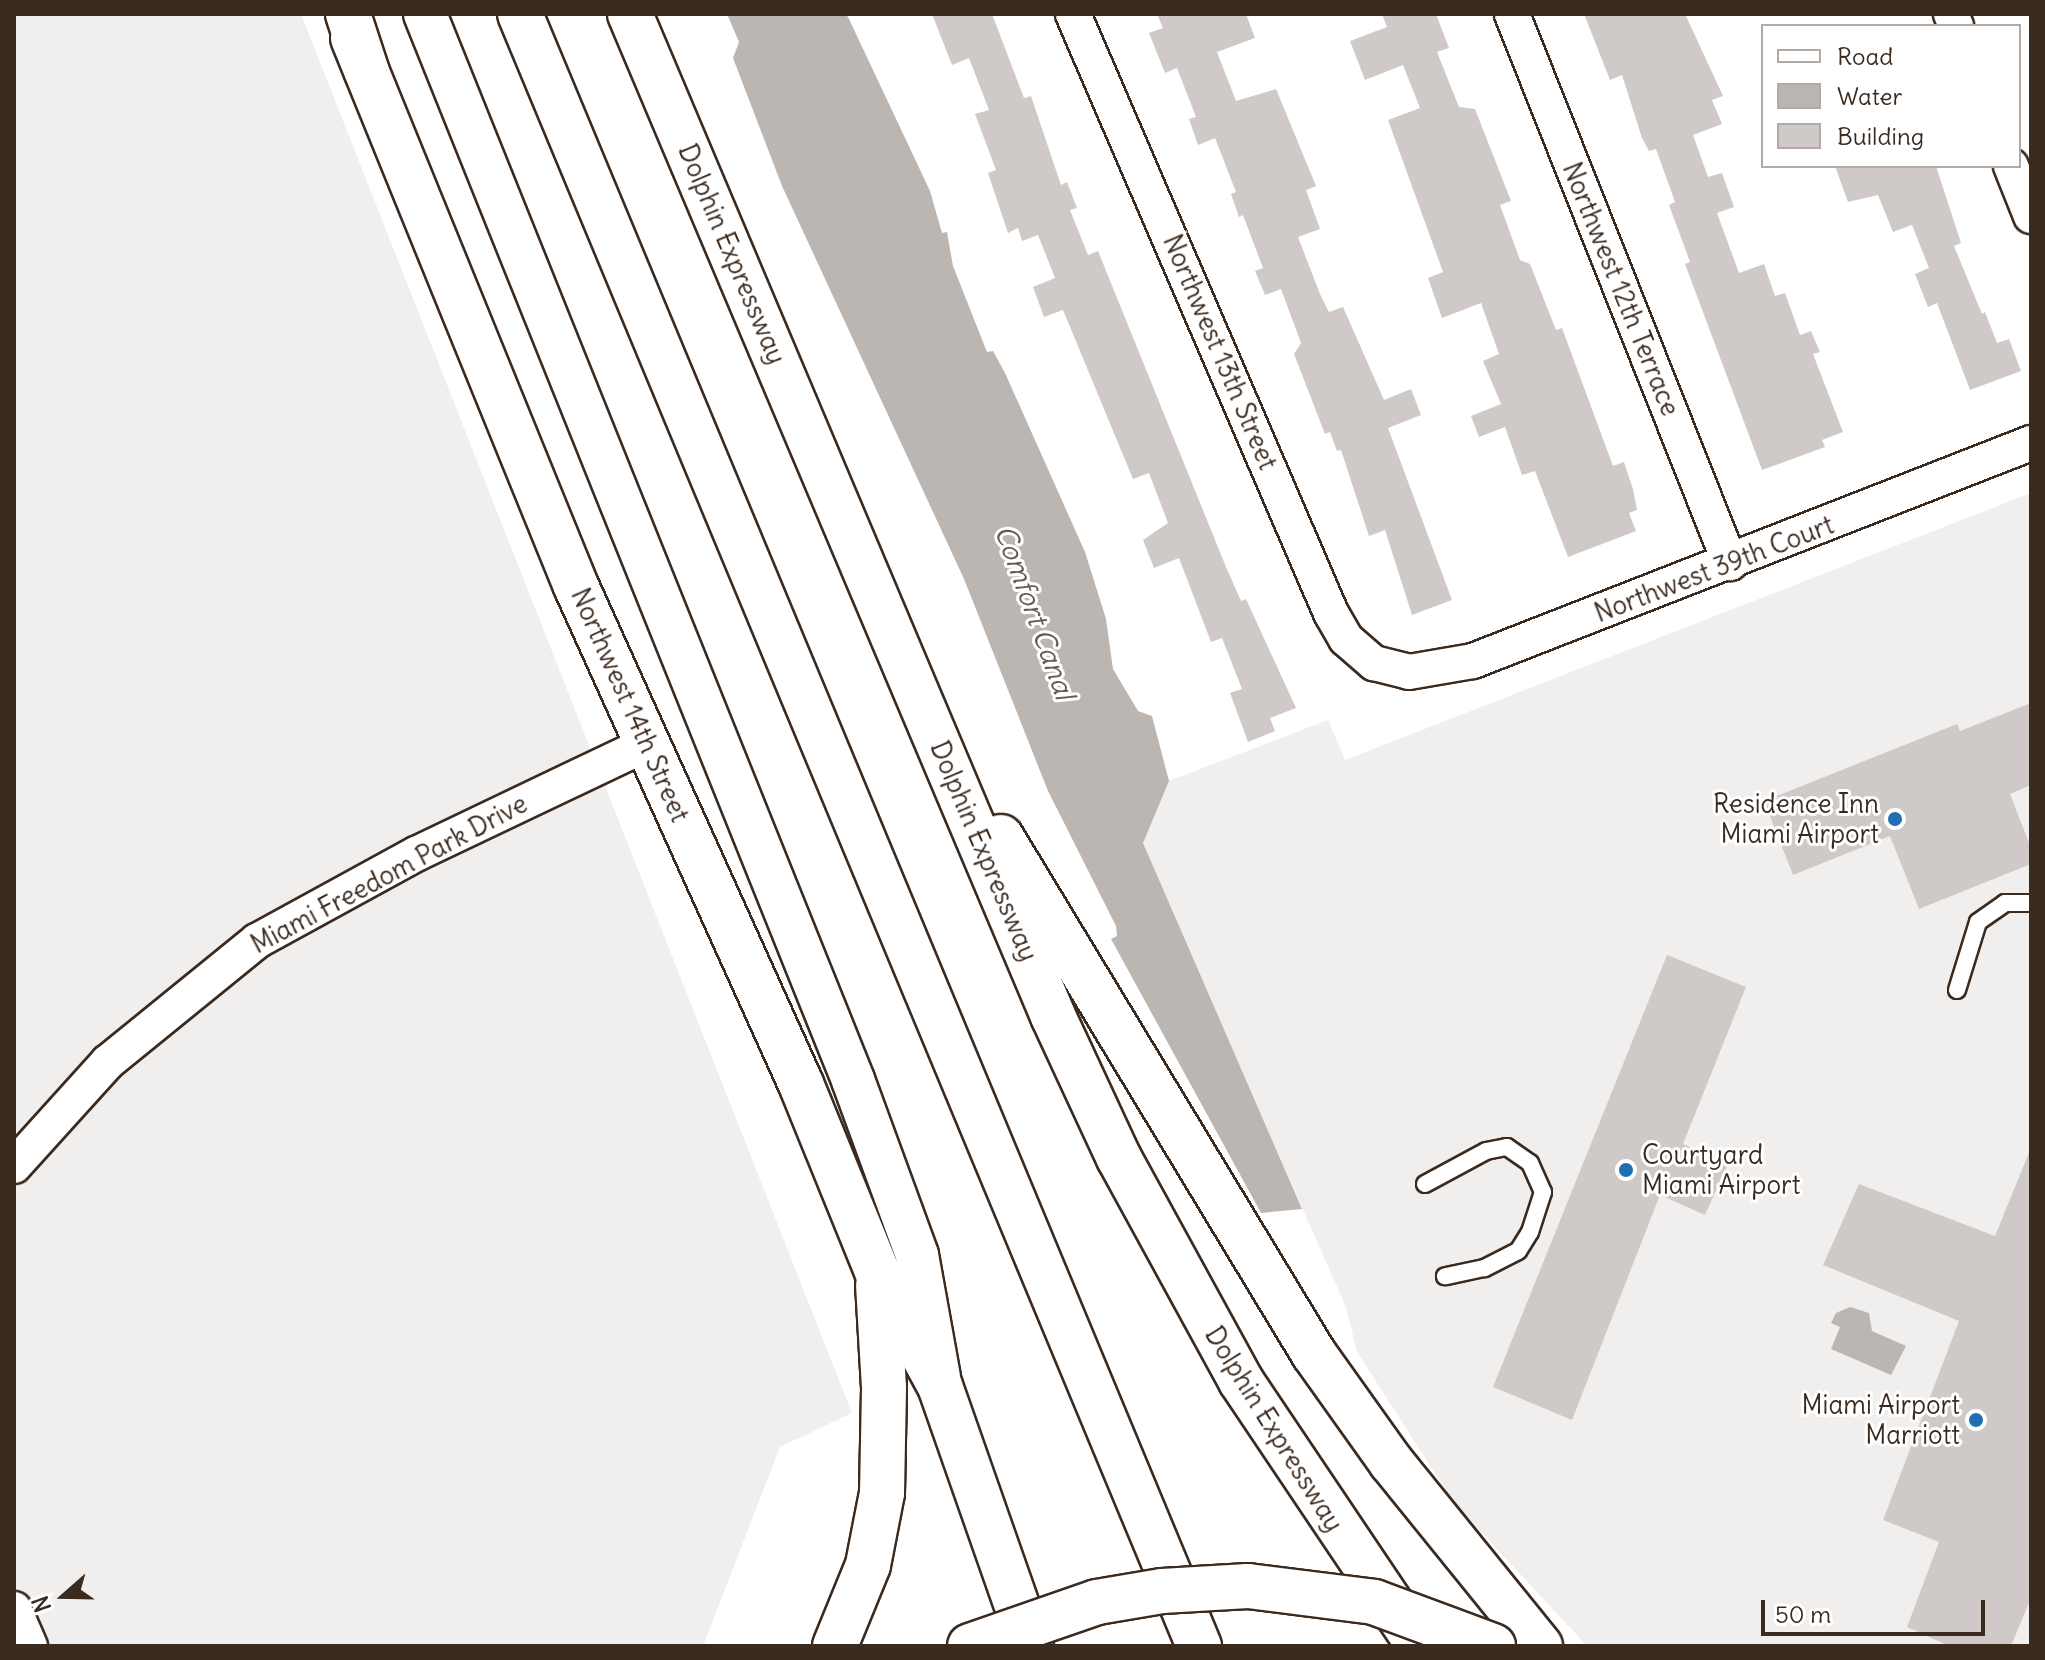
<!DOCTYPE html>
<html>
<head>
<meta charset="utf-8">
<style>
	body { margin:0 }
	#map { position:relative; width:2045px; height:1660px; overflow:hidden; background:#fff; font-family:Delius,sans-serif }
	div>[style] { position:absolute }
	.built>* { inset:0; background:#f1efee }
	.water>* { inset:0; background:#bcb6b3 }
	.building>* { inset:0; background:#cfcac7 }
	.roads { filter:drop-shadow(2px 0 #3b2a1e) drop-shadow(-2px 0 #3b2a1e) drop-shadow(0 2px #3b2a1e) drop-shadow(0 -2px #3b2a1e) }
	.service>* { height:16px; margin:-8px; padding:0 8px; transform-origin:8px; border-radius:8px; background:#fff }
	.minor>* { height:34px; margin:-17px; padding:0 17px; transform-origin:17px; border-radius:17px; background:#fff }
	.tertiary>* { height:42px; margin:-21px; padding:0 21px; transform-origin:21px; border-radius:21px; background:#fff }
	.secondary>* { height:44px; margin:-22px; padding:0 22px; transform-origin:22px; border-radius:22px; background:#fff }
	.motorway>* { height:44px; margin:-22px; padding:0 22px; transform-origin:22px; border-radius:22px; background:#fff }
	.bridges { filter:drop-shadow(2px 0 #3b2a1e) drop-shadow(-2px 0 #3b2a1e) drop-shadow(0 2px #3b2a1e) drop-shadow(0 -2px #3b2a1e) }
	.motorway-bridge>* { height:44px; margin:-22px; padding:0 22px; transform-origin:22px; border-radius:22px; background:#fff }
	.dots>* { width:22px; height:22px; translate:-50% -50%; box-sizing:border-box; border:4px solid #fff; border-radius:50% }
	span { translate:-50% -50%; white-space:nowrap; text-align:center; line-height:1.15; -webkit-text-stroke:6px #fff; paint-order:stroke }
	.street-label { font-size:26px; color:#3b2a1e }
	.poi-label { font-size:26px; color:#3b2a1e }
	.right { translate:-100% -50%; text-align:right }
	.left { translate:0 -50%; text-align:left }
	.water-label { font-size:28px; color:#685b52; font-style:italic }
	.frame { position:absolute; inset:0; border:16px solid #3b2a1e; pointer-events:none }
	.legend { position:absolute; left:1761px; top:24px; width:260px; height:144px; box-sizing:border-box; background:#fff; border:2px solid #b1aaa5; margin:0; padding:10px 14px; list-style:none; font-size:24px; color:#3b2a1e }
	.legend li { display:flex; align-items:center; gap:16px; height:40px }
	.legend b { width:40px; border:2px solid #b1aaa5 }
	.north { position:absolute; left:24px; top:1556px; width:80px; height:80px; -webkit-text-stroke:6px #fff; paint-order:stroke; rotate:250deg; font-size:22px; font-weight:700; line-height:32px; text-align:center; color:#3b2a1e }
	.north::after { content:''; display:block; margin:auto; width:28px; height:36px; background:#3b2a1e; clip-path:polygon(50% 0,100% 100%,50% 72%,0 100%) }
	.scale { position:absolute; left:1761px; top:1600px; width:224px; height:36px; box-sizing:border-box; border:4px solid #3b2a1e; border-top:0; padding-left:10px; font-size:24px; line-height:28px; white-space:nowrap; color:#3b2a1e; -webkit-text-stroke:6px #fff; paint-order:stroke }
</style>
</head>
<body>
<div id="map">
	<div class="built">
		<i style="clip-path:polygon(14px 14px,301px 14px,852px 1413px,780px 1447px,703px 1646px,14px 1646px)"></i>
		<i style="clip-path:polygon(2031px 493px,2031px 1646px,1587px 1646px,1454px 1503px,1357px 1352px,1346px 1307px,1148px 860px,1143px 843px,1149px 826px,1169px 781px,1328px 720px,1345px 760px)"></i>
	</div>
	<div class="water">
		<i style="clip-path:polygon(727px 14px,846px 14px,849px 19px,930px 191px,942px 233px,947px 232px,953px 266px,987px 352px,993px 351px,1005px 373px,1085px 552px,1106px 619px,1113px 669px,1138px 711px,1152px 716px,1169px 781px,1143px 843px,1302px 1209px,1261px 1213px,1111px 939px,1117px 936px,1116px 926px,1048px 791px,964px 579px,782px 186px,733px 58px,739px 42px)"></i>
		<i style="clip-path:polygon(1850px 1307px,1869px 1313px,1872px 1331px,1906px 1346px,1891px 1375px,1831px 1349px,1840px 1327px,1831px 1323px,1836px 1313px)"></i>
	</div>
	<div class="building">
		<i style="clip-path:polygon(932px 14px,992px 14px,1024px 98px,1031px 96px,1061px 185px,1067px 182px,1077px 208px,1070px 210px,1088px 255px,1098px 251px,1226px 567px,1241px 601px,1246px 599px,1296px 708px,1270px 718px,1275px 731px,1248px 742px,1230px 693px,1242px 689px,1222px 638px,1211px 642px,1179px 558px,1154px 568px,1143px 540px,1168px 523px,1149px 473px,1133px 479px,1063px 310px,1044px 317px,1033px 287px,1055px 278px,1038px 235px,1022px 241px,1018px 228px,1008px 233px,988px 173px,996px 170px,975px 114px,989px 110px,969px 58px,952px 65px)"></i>
		<i style="clip-path:polygon(1157px 14px,1246px 14px,1255px 38px,1217px 52px,1236px 101px,1276px 89px,1316px 186px,1306px 190px,1320px 229px,1298px 237px,1320px 294px,1329px 312px,1343px 307px,1384px 400px,1411px 389px,1421px 415px,1388px 428px,1452px 600px,1412px 615px,1385px 530px,1369px 536px,1341px 450px,1337px 451px,1330px 432px,1325px 434px,1294px 354px,1301px 343px,1281px 289px,1265px 295px,1255px 271px,1263px 268px,1243px 215px,1239px 217px,1231px 194px,1236px 192px,1215px 138px,1198px 145px,1189px 119px,1196px 117px,1177px 68px,1165px 73px,1149px 33px,1163px 28px)"></i>
		<i style="clip-path:polygon(1382px 14px,1436px 14px,1449px 48px,1437px 52px,1459px 107px,1475px 109px,1511px 201px,1500px 205px,1520px 260px,1530px 264px,1556px 330px,1562px 328px,1613px 466px,1624px 462px,1633px 489px,1637px 510px,1629px 513px,1636px 531px,1568px 557px,1535px 471px,1522px 475px,1505px 427px,1479px 437px,1471px 416px,1501px 404px,1483px 361px,1499px 354px,1481px 303px,1442px 318px,1428px 278px,1443px 272px,1388px 120px,1420px 108px,1403px 65px,1365px 80px,1350px 41px,1387px 27px)"></i>
		<i style="clip-path:polygon(1584px 14px,1685px 14px,1723px 96px,1712px 100px,1722px 124px,1693px 135px,1708px 177px,1722px 173px,1734px 207px,1717px 213px,1739px 273px,1764px 264px,1775px 296px,1785px 293px,1800px 335px,1811px 331px,1820px 352px,1813px 354px,1843px 432px,1822px 440px,1825px 447px,1762px 470px,1685px 264px,1690px 262px,1669px 205px,1675px 202px,1656px 149px,1649px 151px,1642px 138px,1622px 75px,1610px 80px)"></i>
		<i style="clip-path:polygon(1835px 166px,1936px 166px,1961px 243px,1954px 246px,1982px 314px,1985px 312px,1997px 343px,2009px 339px,2021px 371px,1970px 390px,1937px 303px,1928px 307px,1915px 274px,1929px 268px,1912px 225px,1893px 232px,1878px 195px,1848px 202px)"></i>
		<i style="clip-path:polygon(2031px 703px,2031px 785px,2010px 794px,2031px 848px,2031px 864px,1919px 909px,1890px 836px,1793px 875px,1764px 801px,1957px 724px,1960px 731px)"></i>
		<i style="clip-path:polygon(1667px 955px,1746px 987px,1683px 1144px,1728px 1164px,1705px 1215px,1660px 1195px,1572px 1420px,1493px 1387px)"></i>
		<i style="clip-path:polygon(2030px 1150px,2031px 1598px,2011px 1646px,1949px 1646px,1907px 1627px,1939px 1542px,1883px 1520px,1959px 1321px,1823px 1265px,1859px 1184px,1995px 1236px)"></i>
	</div>
	<div class="roads">
		<div class="service">
			<i style="left:1957px;top:990px;width:71px;rotate:-72.8deg"></i>
			<i style="left:1978px;top:922px;width:33px;rotate:-35deg"></i>
			<i style="left:2005px;top:903px;width:26px"></i>
			<i style="left:1425px;top:1184px;width:69px;rotate:-28.4deg"></i>
			<i style="left:1486px;top:1151px;width:21px;rotate:-11deg"></i>
			<i style="left:1507px;top:1147px;width:28px;rotate:35deg"></i>
			<i style="left:1530px;top:1163px;width:32px;rotate:66deg"></i>
			<i style="left:1543px;top:1192px;width:42px;rotate:108deg"></i>
			<i style="left:1530px;top:1232px;width:22px;rotate:122deg"></i>
			<i style="left:1518px;top:1251px;width:38px;rotate:153deg"></i>
			<i style="left:1484px;top:1268px;width:40px;rotate:168deg"></i>
		</div>
		<div class="minor">
			<i style="left:1073px;top:14px;width:652px;rotate:66.7deg"></i>
			<i style="left:1331px;top:613px;width:30px;rotate:60deg"></i>
			<i style="left:1346px;top:639px;width:37px;rotate:41deg"></i>
			<i style="left:1374px;top:663px;width:36px;rotate:14deg"></i>
			<i style="left:1409px;top:672px;width:65px;rotate:-9.8deg"></i>
			<i style="left:1473px;top:661px;width:599px;rotate:-21.34deg"></i>
			<i style="left:1512px;top:14px;width:591px;rotate:68.34deg"></i>
			<i style="left:1951px;top:14px;width:13px;rotate:67deg"></i>
			<i style="left:2011px;top:166px;width:54px;rotate:68.2deg"></i>
			<i style="left:14px;top:1166px;width:140px;rotate:-47.9deg"></i>
			<i style="left:108px;top:1062px;width:192px;rotate:-39.1deg"></i>
			<i style="left:257px;top:941px;width:181px;rotate:-28.7deg"></i>
			<i style="left:416px;top:854px;width:256px;rotate:-25.5deg"></i>
			<i style="left:14px;top:1609px;width:40px;rotate:66.6deg"></i>
		</div>
		<div class="tertiary">
			<i style="left:425px;top:14px;width:1149px;rotate:68.12deg"></i>
			<i style="left:853px;top:1080px;width:186px;rotate:69.9deg"></i>
			<i style="left:917px;top:1255px;width:124px;rotate:79.8deg"></i>
		</div>
		<div class="secondary">
			<i style="left:353px;top:38px;width:592px;rotate:67.86deg"></i>
			<i style="left:576px;top:586px;width:546px;rotate:65.69deg"></i>
			<i style="left:801px;top:1084px;width:202px;rotate:67.9deg"></i>
			<i style="left:877px;top:1271px;width:131px;rotate:61.3deg"></i>
			<i style="left:940px;top:1386px;width:275px;rotate:70.7deg"></i>
			<i style="left:835px;top:1646px;width:87px;rotate:-67.8deg"></i>
			<i style="left:868px;top:1565px;width:73px;rotate:-79deg"></i>
			<i style="left:882px;top:1493px;width:105px;rotate:-88.9deg"></i>
			<i style="left:884px;top:1388px;width:103px;rotate:-93.3deg"></i>
		</div>
		<div class="motorway">
			<i style="left:348px;top:14px;width:61px;rotate:71.9deg"></i>
			<i style="left:520px;top:14px;width:1768px;rotate:67.41deg"></i>
			<i style="left:630px;top:14px;width:1088px;rotate:67.11deg"></i>
			<i style="left:1053px;top:1016px;width:157px;rotate:65.1deg"></i>
			<i style="left:1119px;top:1158px;width:254px;rotate:61.3deg"></i>
			<i style="left:1241px;top:1381px;width:319px;rotate:56.1deg"></i>
			<i style="left:1001px;top:837px;width:604px;rotate:58.81deg"></i>
			<i style="left:1314px;top:1354px;width:133px;rotate:54.5deg"></i>
			<i style="left:1391px;top:1462px;width:237px;rotate:51deg"></i>
		</div>
	</div>
	<div class="bridges">
		<div class="motorway-bridge">
			<i style="left:970px;top:1646px;width:134px;rotate:-19.1deg"></i>
			<i style="left:1097px;top:1602px;width:66px;rotate:-9.6deg"></i>
			<i style="left:1162px;top:1591px;width:86px;rotate:-3.3deg"></i>
			<i style="left:1248px;top:1586px;width:127px;rotate:7.2deg"></i>
			<i style="left:1374px;top:1602px;width:127px;rotate:20.3deg"></i>
		</div>
	</div>
	<div class="dots">
		<i style="left:1895px;top:819px;background:#1f6fb2"></i>
		<i style="left:1626px;top:1170px;background:#1f6fb2"></i>
		<i style="left:1976px;top:1420px;background:#1f6fb2"></i>
	</div>
	<div class="street-label">
		<span style="left:732px;top:254px;rotate:67deg">Dolphin Expressway</span>
		<span style="left:1621px;top:289px;rotate:68deg">Northwest 12th Terrace</span>
		<span style="left:1220px;top:352px;rotate:67deg">Northwest 13th Street</span>
		<span style="left:1714px;top:569px;rotate:-21deg">Northwest 39th Court</span>
		<span style="left:630px;top:705px;rotate:66deg">Northwest 14th Street</span>
		<span style="left:984px;top:851px;rotate:67deg">Dolphin Expressway</span>
		<span style="left:389px;top:874px;rotate:-28deg">Miami Freedom Park Drive</span>
		<span style="left:1274px;top:1429px;rotate:58deg">Dolphin Expressway</span>
	</div>
	<div class="poi-label">
		<span class="right" style="left:1879px;top:819px">Residence Inn<br>Miami Airport</span>
		<span class="left" style="left:1642px;top:1170px">Courtyard<br>Miami Airport</span>
		<span class="right" style="left:1960px;top:1420px">Miami Airport<br>Marriott</span>
	</div>
	<div class="water-label">
		<span style="left:1035px;top:612px;rotate:70deg">Comfort Canal</span>
	</div>
	<div class="frame"></div>
	<ul class="legend">
	<li><b style="height:10px;background:#fff"></b>Road</li>
	<li><b style="height:22px;background:#bcb6b3"></b>Water</li>
	<li><b style="height:22px;background:#cfcac7"></b>Building</li>
	</ul>
	<div class="north">N</div>
	<div class="scale">50 m</div>
</div>
</body>
</html>
